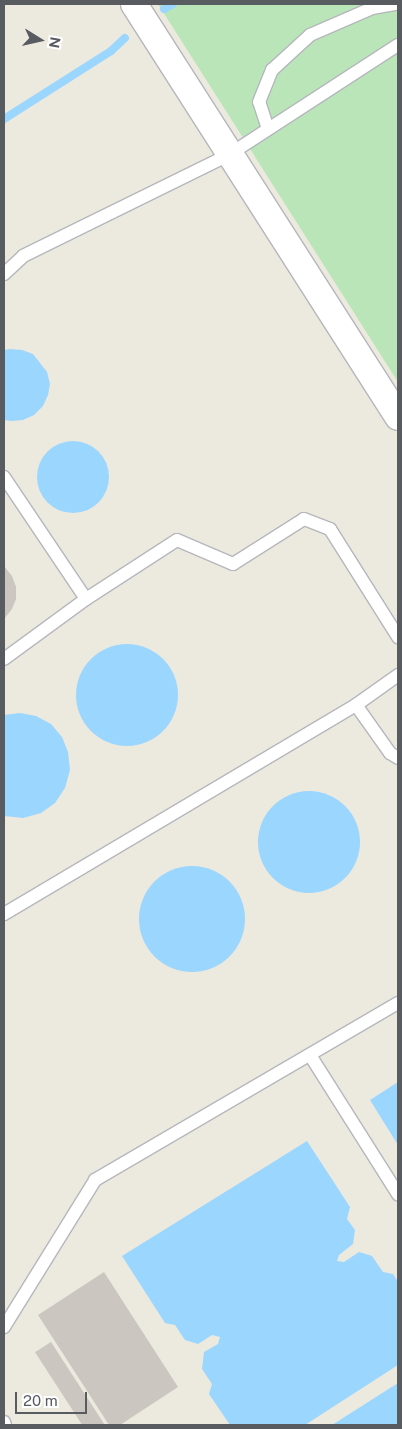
<!DOCTYPE html>
<html>
<head>
<meta charset="utf-8">
<style>
	body { margin:0 }
	#map { position:relative; width:402px; height:1429px; overflow:hidden; background:#ece9de; font-family:"Public Sans",sans-serif }
	div>[style] { position:absolute }
	.green>* { inset:0; background:#bae5b9 }
	.water>* { inset:0; background:#9bd6ff }
	.round { border-radius:50% }
	.stream>* { height:8px; margin:-4px; padding:0 4px; transform-origin:4px; border-radius:4px; background:#9bd6ff }
	.building>* { inset:0; background:#cbc7c0; transform-origin:0 0 }
	.roads { filter:drop-shadow(1px 0 #b5b7bc) drop-shadow(-1px 0 #b5b7bc) drop-shadow(0 1px #b5b7bc) drop-shadow(0 -1px #b5b7bc) }
	.service>* { height:12px; margin:-6px; padding:0 6px; transform-origin:6px; border-radius:6px; background:#fff }
	.minor>* { height:26px; margin:-13px; padding:0 13px; transform-origin:13px; border-radius:13px; background:#fff }
	span { translate:-50% -50%; white-space:nowrap; text-align:center; line-height:1.15; -webkit-text-stroke:4px #fff; paint-order:stroke }
	.frame { position:absolute; inset:0; border:5px solid #585c60; pointer-events:none }
	.north { position:absolute; left:15px; top:15px; width:50px; height:50px; -webkit-text-stroke:4px #fff; paint-order:stroke; rotate:100deg; font-size:14px; font-weight:700; line-height:20px; text-align:center; color:#585c60 }
	.north::after { content:''; display:block; margin:auto; width:18px; height:22px; background:#585c60; clip-path:polygon(50% 0,100% 100%,50% 72%,0 100%) }
	.scale { position:absolute; left:15px; top:1392px; width:72px; height:22px; box-sizing:border-box; border:2px solid #585c60; border-top:0; padding-left:6px; font-size:15px; line-height:18px; white-space:nowrap; color:#585c60; -webkit-text-stroke:4px #fff; paint-order:stroke }
</style>
</head>
<body>
<div id="map">
	<div class="green">
		<i style="clip-path:polygon(158px 4px,398px 4px,398px 382px)"></i>
	</div>
	<div class="water">
		<i style="clip-path:polygon(10px 349px,22px 350px,33px 354px,47px 372px,50px 384px,48px 395px,43px 406px,34px 415px,23px 420px,11px 421px,4px 420px,4px 350px)"></i>
		<i class="round" style="left:37px;top:441px;width:72px;height:72px"></i>
		<i class="round" style="left:76px;top:644px;width:102px;height:102px"></i>
		<i style="clip-path:polygon(20px 713px,36px 716px,51px 724px,62px 737px,68px 752px,70px 770px,65px 788px,55px 803px,41px 813px,23px 818px,4px 816px,4px 715px)"></i>
		<i class="round" style="left:258px;top:791px;width:102px;height:102px"></i>
		<i class="round" style="left:139px;top:866px;width:106px;height:106px"></i>
		<i style="clip-path:polygon(398px 1082px,398px 1145px,370px 1100px)"></i>
		<i style="clip-path:polygon(307px 1141px,350px 1207px,347px 1219px,355px 1230px,353px 1244px,339px 1255px,337px 1261px,344px 1262px,359px 1252px,372px 1256px,383px 1272px,393px 1274px,398px 1282px,398px 1365px,305px 1425px,230px 1425px,209px 1394px,212px 1384px,202px 1369px,204px 1352px,218px 1344px,220px 1337px,212px 1335px,198px 1344px,185px 1340px,175px 1325px,165px 1323px,122px 1256px)"></i>
		<i style="clip-path:polygon(398px 1383px,398px 1425px,332px 1425px)"></i>
	</div>
	<div class="stream">
		<i style="left:164px;top:9px;width:10px;rotate:-29deg"></i>
		<i style="left:4px;top:119px;width:127px;rotate:-32.4deg"></i>
		<i style="left:111px;top:51px;width:19px;rotate:-43deg"></i>
	</div>
	<div class="building">
		<i style="clip-path:polygon(4px 566px,12px 576px,16px 587px,16px 599px,12px 609px,4px 619px)"></i>
		<i style="clip-path:polygon(104px 1272px,178px 1387px,120px 1425px,109px 1425px,38px 1315px)"></i>
		<i style="left:51px;top:1342px;width:98px;height:19px;rotate:57deg"></i>
	</div>
	<div class="roads">
		<div class="service">
			<i style="left:268px;top:129px;width:28px;rotate:-108deg"></i>
			<i style="left:259px;top:102px;width:35px;rotate:-68deg"></i>
			<i style="left:272px;top:70px;width:52px;rotate:-42.6deg"></i>
			<i style="left:310px;top:35px;width:68px;rotate:-23.5deg"></i>
			<i style="left:372px;top:8px;width:23px;rotate:-10deg"></i>
			<i style="left:4px;top:274px;width:26px;rotate:-43deg"></i>
			<i style="left:23px;top:256px;width:231px;rotate:-26.2deg"></i>
			<i style="left:230px;top:154px;width:200px;rotate:-33deg"></i>
			<i style="left:4px;top:477px;width:147px;rotate:56.1deg"></i>
			<i style="left:4px;top:659px;width:102px;rotate:-36.2deg"></i>
			<i style="left:86px;top:599px;width:108px;rotate:-33deg"></i>
			<i style="left:177px;top:540px;width:61px;rotate:23.2deg"></i>
			<i style="left:233px;top:564px;width:84px;rotate:-32.4deg"></i>
			<i style="left:304px;top:519px;width:28px;rotate:21deg"></i>
			<i style="left:330px;top:529px;width:128px;rotate:57.8deg"></i>
			<i style="left:356px;top:705px;width:59px;rotate:54.7deg"></i>
			<i style="left:390px;top:753px;width:9px;rotate:32deg"></i>
			<i style="left:4px;top:914px;width:409px;rotate:-30.7deg"></i>
			<i style="left:356px;top:705px;width:52px;rotate:-35.5deg"></i>
			<i style="left:310px;top:1055px;width:165px;rotate:57.7deg"></i>
			<i style="left:4px;top:1327px;width:173px;rotate:-58.2deg"></i>
			<i style="left:95px;top:1180px;width:351px;rotate:-30.3deg"></i>
			<i style="left:4px;top:1422px;width:3px;rotate:72deg"></i>
		</div>
		<div class="minor">
			<i style="left:134px;top:4px;width:490px;rotate:57.4deg"></i>
		</div>
	</div>
	<div class="frame"></div>
	<div class="north">N</div>
	<div class="scale">20 m</div>
</div>
</body>
</html>
